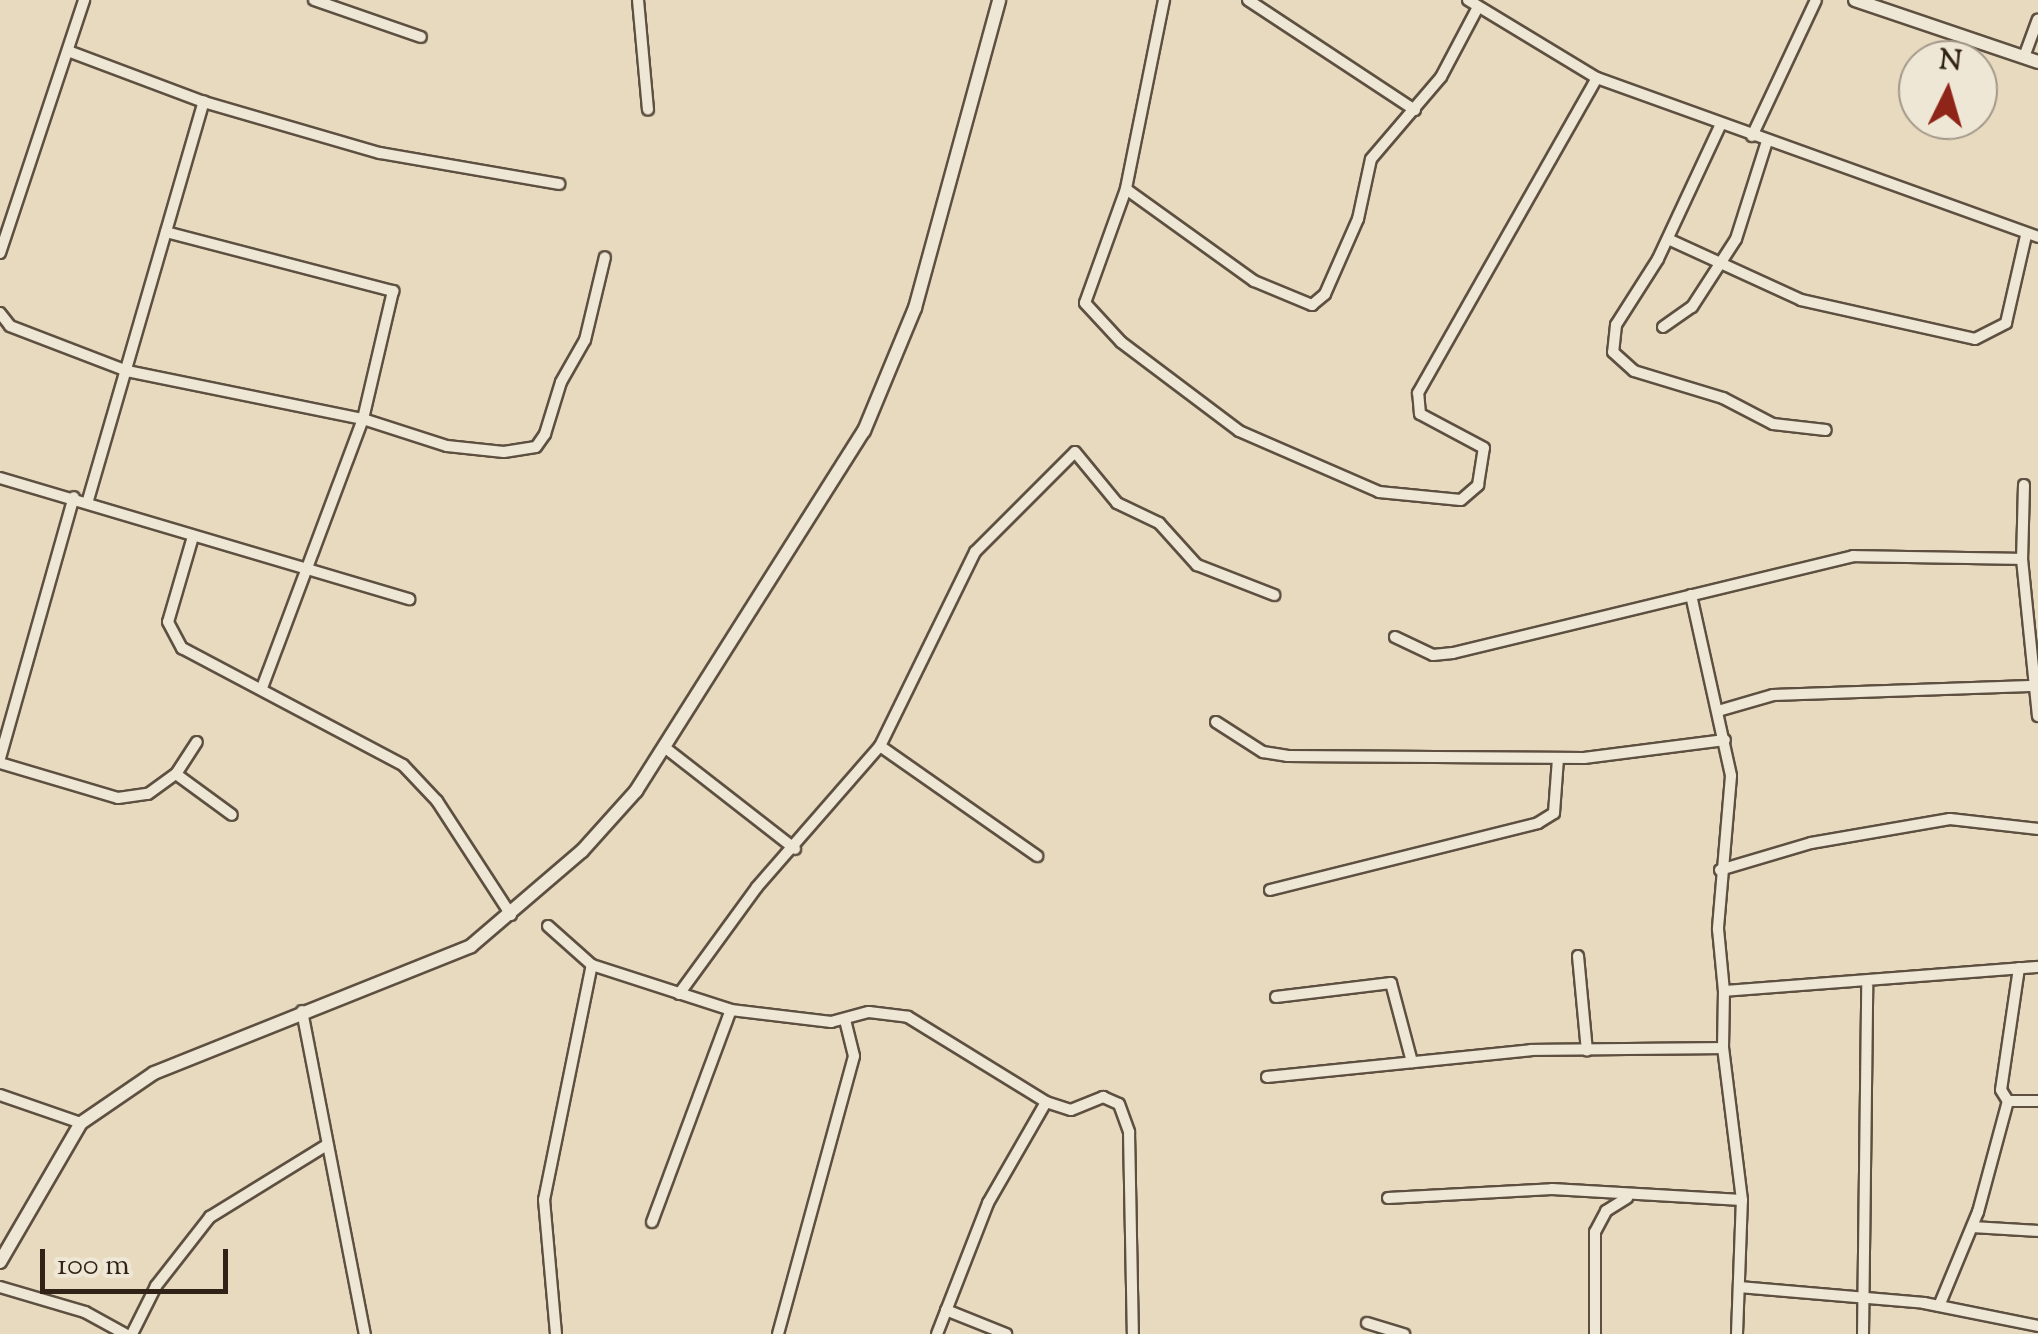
<!DOCTYPE html>
<html>
<head>
<meta charset="utf-8">
<style>
	body { margin:0 }
	#map { position:relative; width:2038px; height:1334px; overflow:hidden; background:#e7dabf; font-family:"Sorts Mill Goudy",serif }
	div>[style] { position:absolute }
	.roads { filter:drop-shadow(2px 0 #5e5041) drop-shadow(-2px 0 #5e5041) drop-shadow(0 2px #5e5041) drop-shadow(0 -2px #5e5041) }
	.minor>* { height:10px; margin:-5px; padding:0 5px; transform-origin:5px; border-radius:5px; background:#efe7d5 }
	.tertiary>* { height:12px; margin:-6px; padding:0 6px; transform-origin:6px; border-radius:6px; background:#efe7d5 }
	span { translate:-50% -50%; white-space:nowrap; text-align:center; line-height:1.15; -webkit-text-stroke:8px #efe7d5; paint-order:stroke }
	.north { position:absolute; left:1898px; top:40px; width:100px; height:100px; box-sizing:border-box; background:#efe7d5; border:2px solid #a39889; border-radius:50%; rotate:5deg; font-size:28px; font-weight:700; line-height:40px; text-align:center; color:#312217 }
	.north::after { content:''; display:block; margin:auto; width:35px; height:45px; background:#8f2418; clip-path:polygon(50% 0,100% 100%,50% 72%,0 100%) }
	.scale { position:absolute; left:40px; top:1249px; width:188px; height:45px; box-sizing:border-box; border:5px solid #312217; border-top:0; padding-left:12px; font-size:30px; line-height:35px; white-space:nowrap; color:#312217; -webkit-text-stroke:8px #efe7d5; paint-order:stroke }
</style>
</head>
<body>
<div id="map">
	<div class="roads">
		<div class="minor">
			<i style="left:314px;top:0;width:113px;rotate:19.1deg"></i>
			<i style="left:638px;top:0;width:110px;rotate:84.8deg"></i>
			<i style="left:1164px;top:0;width:193px;rotate:101.4deg"></i>
			<i style="left:1126px;top:189px;width:121px;rotate:109.8deg"></i>
			<i style="left:1085px;top:303px;width:53px;rotate:47.3deg"></i>
			<i style="left:1121px;top:342px;width:148px;rotate:37deg"></i>
			<i style="left:1239px;top:431px;width:153px;rotate:23.5deg"></i>
			<i style="left:1379px;top:492px;width:82px;rotate:5.6deg"></i>
			<i style="left:1461px;top:500px;width:23px;rotate:-41deg"></i>
			<i style="left:1478px;top:485px;width:37px;rotate:-81deg"></i>
			<i style="left:1484px;top:448px;width:72px;rotate:-152deg"></i>
			<i style="left:1420px;top:414px;width:21px;rotate:-95deg"></i>
			<i style="left:1418px;top:393px;width:362px;rotate:-60.4deg"></i>
			<i style="left:1248px;top:0;width:200px;rotate:33.4deg"></i>
			<i style="left:1468px;top:0;width:151px;rotate:31.2deg"></i>
			<i style="left:1597px;top:78px;width:469px;rotate:19.8deg"></i>
			<i style="left:68px;top:51px;width:145px;rotate:20.6deg"></i>
			<i style="left:204px;top:102px;width:183px;rotate:16.2deg"></i>
			<i style="left:380px;top:153px;width:182px;rotate:9.8deg"></i>
			<i style="left:2024px;top:57px;width:40px;rotate:-69.8deg"></i>
			<i style="left:1720px;top:126px;width:147px;rotate:115deg"></i>
			<i style="left:1658px;top:259px;width:78px;rotate:122.5deg"></i>
			<i style="left:1616px;top:325px;width:27px;rotate:96deg"></i>
			<i style="left:1613px;top:352px;width:28px;rotate:42deg"></i>
			<i style="left:1634px;top:371px;width:93px;rotate:16.9deg"></i>
			<i style="left:1723px;top:398px;width:56px;rotate:27.5deg"></i>
			<i style="left:1773px;top:424px;width:53px;rotate:6.5deg"></i>
			<i style="left:1752px;top:136px;width:150px;rotate:-64.8deg"></i>
			<i style="left:1126px;top:189px;width:158px;rotate:35.7deg"></i>
			<i style="left:1254px;top:281px;width:63px;rotate:22.5deg"></i>
			<i style="left:1312px;top:305px;width:17px;rotate:-40deg"></i>
			<i style="left:1325px;top:294px;width:82px;rotate:-66.3deg"></i>
			<i style="left:1358px;top:219px;width:61px;rotate:-77.8deg"></i>
			<i style="left:1371px;top:159px;width:108px;rotate:-49.5deg"></i>
			<i style="left:1441px;top:77px;width:79px;rotate:-62.1deg"></i>
			<i style="left:166px;top:232px;width:235px;rotate:14.6deg"></i>
			<i style="left:393px;top:291px;width:131px;rotate:103.2deg"></i>
			<i style="left:363px;top:419px;width:286px;rotate:110.6deg"></i>
			<i style="left:1668px;top:239px;width:146px;rotate:24.6deg"></i>
			<i style="left:1801px;top:300px;width:178px;rotate:12.6deg"></i>
			<i style="left:1975px;top:339px;width:35px;rotate:-27deg"></i>
			<i style="left:2006px;top:323px;width:89px;rotate:-77.1deg"></i>
			<i style="left:0;top:253px;width:267px;rotate:-71.6deg"></i>
			<i style="left:0;top:313px;width:16px;rotate:52deg"></i>
			<i style="left:10px;top:326px;width:125px;rotate:21deg"></i>
			<i style="left:127px;top:371px;width:241px;rotate:11.5deg"></i>
			<i style="left:363px;top:419px;width:88px;rotate:17.8deg"></i>
			<i style="left:447px;top:446px;width:57px;rotate:6deg"></i>
			<i style="left:504px;top:452px;width:32px;rotate:-9deg"></i>
			<i style="left:536px;top:447px;width:16px;rotate:-55deg"></i>
			<i style="left:545px;top:434px;width:54px;rotate:-72.9deg"></i>
			<i style="left:561px;top:382px;width:48px;rotate:-60.3deg"></i>
			<i style="left:585px;top:340px;width:85px;rotate:-76.5deg"></i>
			<i style="left:1663px;top:327px;width:35px;rotate:-35deg"></i>
			<i style="left:1692px;top:307px;width:81px;rotate:-57.1deg"></i>
			<i style="left:1736px;top:239px;width:103px;rotate:-72.4deg"></i>
			<i style="left:0;top:478px;width:427px;rotate:16.5deg"></i>
			<i style="left:2024px;top:485px;width:74px;rotate:91.5deg"></i>
			<i style="left:2022px;top:559px;width:158px;rotate:84.2deg"></i>
			<i style="left:88px;top:500px;width:415px;rotate:-73.8deg"></i>
			<i style="left:192px;top:540px;width:85px;rotate:106.3deg"></i>
			<i style="left:168px;top:622px;width:30px;rotate:62deg"></i>
			<i style="left:182px;top:648px;width:250px;rotate:27.9deg"></i>
			<i style="left:403px;top:765px;width:50px;rotate:46.6deg"></i>
			<i style="left:437px;top:801px;width:136px;rotate:57deg"></i>
			<i style="left:1691px;top:595px;width:185px;rotate:77.5deg"></i>
			<i style="left:1731px;top:776px;width:154px;rotate:94.9deg"></i>
			<i style="left:1718px;top:929px;width:62px;rotate:84.5deg"></i>
			<i style="left:1395px;top:637px;width:42px;rotate:25.3deg"></i>
			<i style="left:1433px;top:655px;width:20px;rotate:-6deg"></i>
			<i style="left:1453px;top:653px;width:412px;rotate:-13.6deg"></i>
			<i style="left:1853px;top:556px;width:169px;rotate:1deg"></i>
			<i style="left:1718px;top:711px;width:57px;rotate:-16.2deg"></i>
			<i style="left:1773px;top:695px;width:264px;rotate:-2deg"></i>
			<i style="left:1216px;top:722px;width:56px;rotate:32.6deg"></i>
			<i style="left:1263px;top:752px;width:24px;rotate:9deg"></i>
			<i style="left:1287px;top:756px;width:297px;rotate:0.4deg"></i>
			<i style="left:1584px;top:758px;width:142px;rotate:-7.3deg"></i>
			<i style="left:880px;top:746px;width:192px;rotate:35deg"></i>
			<i style="left:668px;top:750px;width:161px;rotate:37.9deg"></i>
			<i style="left:0;top:758px;width:271px;rotate:-74.2deg"></i>
			<i style="left:0;top:763px;width:123px;rotate:16.5deg"></i>
			<i style="left:118px;top:798px;width:30px;rotate:-8deg"></i>
			<i style="left:148px;top:794px;width:34px;rotate:-36deg"></i>
			<i style="left:176px;top:774px;width:38px;rotate:-57deg"></i>
			<i style="left:176px;top:774px;width:69px;rotate:36.2deg"></i>
			<i style="left:1720px;top:870px;width:95px;rotate:-16.5deg"></i>
			<i style="left:1811px;top:843px;width:141px;rotate:-9.8deg"></i>
			<i style="left:1950px;top:819px;width:89px;rotate:6.5deg"></i>
			<i style="left:1270px;top:890px;width:276px;rotate:-14deg"></i>
			<i style="left:1538px;top:823px;width:19px;rotate:-32deg"></i>
			<i style="left:1554px;top:813px;width:55px;rotate:-85.8deg"></i>
			<i style="left:548px;top:926px;width:59px;rotate:41.6deg"></i>
			<i style="left:592px;top:965px;width:146px;rotate:17.9deg"></i>
			<i style="left:731px;top:1010px;width:101px;rotate:6.8deg"></i>
			<i style="left:831px;top:1022px;width:39px;rotate:-15deg"></i>
			<i style="left:869px;top:1012px;width:39px;rotate:7deg"></i>
			<i style="left:908px;top:1017px;width:162px;rotate:31.6deg"></i>
			<i style="left:1578px;top:956px;width:95px;rotate:84.6deg"></i>
			<i style="left:2019px;top:968px;width:123px;rotate:98.4deg"></i>
			<i style="left:2001px;top:1090px;width:13px;rotate:58deg"></i>
			<i style="left:2008px;top:1101px;width:30px"></i>
			<i style="left:679px;top:994px;width:132px;rotate:-53.9deg"></i>
			<i style="left:757px;top:887px;width:187px;rotate:-48.9deg"></i>
			<i style="left:880px;top:746px;width:216px;rotate:-63.9deg"></i>
			<i style="left:975px;top:552px;width:141px;rotate:-45deg"></i>
			<i style="left:1075px;top:452px;width:66px;rotate:50.5deg"></i>
			<i style="left:1117px;top:503px;width:47px;rotate:25.5deg"></i>
			<i style="left:1159px;top:523px;width:57px;rotate:47.9deg"></i>
			<i style="left:1197px;top:565px;width:83px;rotate:21.3deg"></i>
			<i style="left:1276px;top:997px;width:116px;rotate:-6.9deg"></i>
			<i style="left:1391px;top:983px;width:82px;rotate:75.1deg"></i>
			<i style="left:302px;top:1011px;width:329px;rotate:79deg"></i>
			<i style="left:1267px;top:1077px;width:265px;rotate:-5.8deg"></i>
			<i style="left:1531px;top:1050px;width:192px;rotate:-0.6deg"></i>
			<i style="left:0;top:1095px;width:86px;rotate:19.1deg"></i>
			<i style="left:1388px;top:1198px;width:164px;rotate:-3.1deg"></i>
			<i style="left:1552px;top:1189px;width:190px;rotate:3.3deg"></i>
			<i style="left:652px;top:1222px;width:226px;rotate:-69.6deg"></i>
			<i style="left:1973px;top:1227px;width:65px;rotate:3.5deg"></i>
			<i style="left:0;top:1287px;width:89px;rotate:16.4deg"></i>
			<i style="left:85px;top:1312px;width:46px;rotate:28.8deg"></i>
			<i style="left:1739px;top:1287px;width:186px;rotate:4.9deg"></i>
			<i style="left:1924px;top:1303px;width:116px;rotate:11.4deg"></i>
			<i style="left:1939px;top:1306px;width:102px;rotate:-67.5deg"></i>
			<i style="left:1978px;top:1212px;width:115px;rotate:-74.9deg"></i>
			<i style="left:946px;top:1310px;width:65px;rotate:21.8deg"></i>
			<i style="left:1367px;top:1323px;width:39px;rotate:17deg"></i>
			<i style="left:132px;top:1334px;width:54px;rotate:-63.4deg"></i>
			<i style="left:156px;top:1286px;width:88px;rotate:-52deg"></i>
			<i style="left:210px;top:1217px;width:135px;rotate:-31.7deg"></i>
			<i style="left:556px;top:1334px;width:135px;rotate:-95.1deg"></i>
			<i style="left:544px;top:1200px;width:240px;rotate:-78.5deg"></i>
			<i style="left:778px;top:1334px;width:288px;rotate:-74.7deg"></i>
			<i style="left:854px;top:1056px;width:36px;rotate:-104deg"></i>
			<i style="left:937px;top:1334px;width:141px;rotate:-68.7deg"></i>
			<i style="left:988px;top:1203px;width:116px;rotate:-60.1deg"></i>
			<i style="left:1046px;top:1102px;width:26px;rotate:18deg"></i>
			<i style="left:1071px;top:1110px;width:35px;rotate:-22deg"></i>
			<i style="left:1103px;top:1097px;width:17px;rotate:24deg"></i>
			<i style="left:1119px;top:1104px;width:30px;rotate:70deg"></i>
			<i style="left:1129px;top:1132px;width:202px;rotate:88.9deg"></i>
			<i style="left:1595px;top:1334px;width:102px;rotate:-90deg"></i>
			<i style="left:1595px;top:1232px;width:24px;rotate:-62deg"></i>
			<i style="left:1606px;top:1211px;width:25px;rotate:-32deg"></i>
			<i style="left:1737px;top:1334px;width:134px;rotate:-87.9deg"></i>
			<i style="left:1742px;top:1200px;width:153px;rotate:-97.1deg"></i>
			<i style="left:1723px;top:1048px;width:57px;rotate:-89deg"></i>
			<i style="left:1724px;top:991px;width:315px;rotate:-4.4deg"></i>
			<i style="left:1863px;top:1334px;width:348px;rotate:-89.3deg"></i>
		</div>
		<div class="tertiary">
			<i style="left:1855px;top:0;width:193px;rotate:18.7deg"></i>
			<i style="left:0;top:1262px;width:161px;rotate:-59.8deg"></i>
			<i style="left:81px;top:1123px;width:88px;rotate:-34.4deg"></i>
			<i style="left:154px;top:1073px;width:341px;rotate:-21.8deg"></i>
			<i style="left:471px;top:946px;width:146px;rotate:-40.6deg"></i>
			<i style="left:582px;top:851px;width:81px;rotate:-48deg"></i>
			<i style="left:636px;top:791px;width:426px;rotate:-57.7deg"></i>
			<i style="left:864px;top:431px;width:133px;rotate:-67.5deg"></i>
			<i style="left:915px;top:308px;width:319px;rotate:-74.7deg"></i>
		</div>
	</div>
	<div class="north">N</div>
	<div class="scale">100 m</div>
</div>
</body>
</html>
